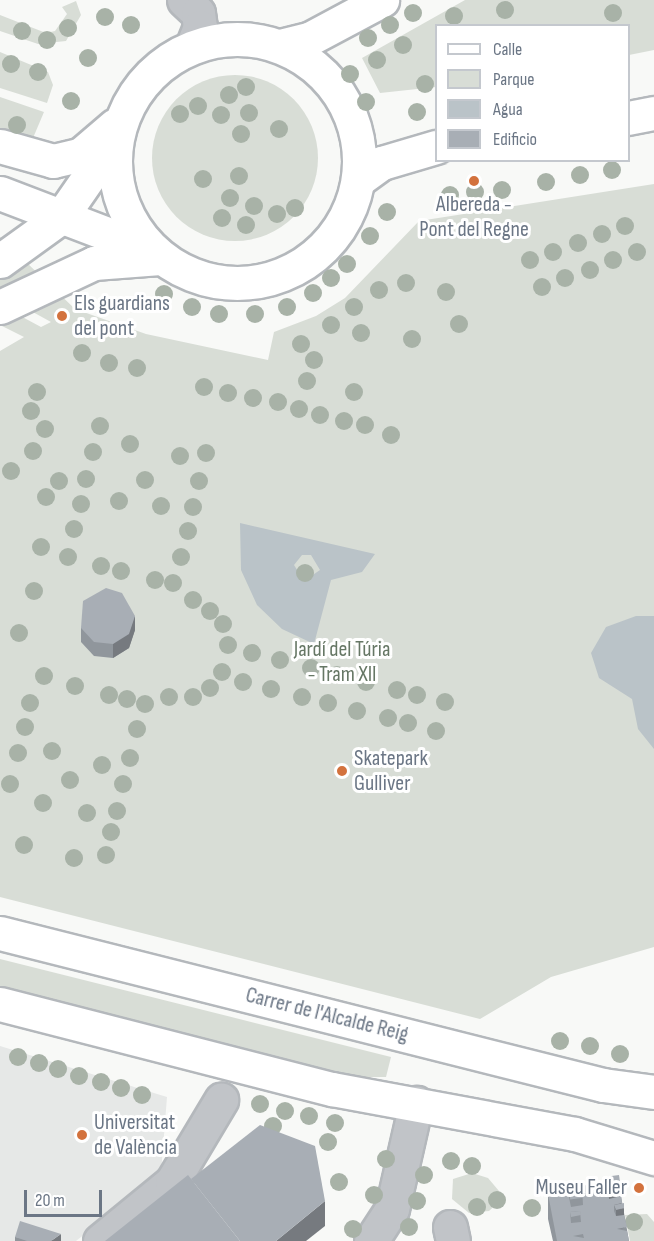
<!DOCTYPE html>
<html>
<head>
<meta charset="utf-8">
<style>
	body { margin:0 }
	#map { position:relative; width:654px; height:1241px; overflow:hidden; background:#f8f9f7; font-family:"Sofia Sans Condensed",sans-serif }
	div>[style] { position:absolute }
	.built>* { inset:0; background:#e6e8e7 }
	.green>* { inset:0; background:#d8ddd6 }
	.round { border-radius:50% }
	.water>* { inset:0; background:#bac3c8 }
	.roads { filter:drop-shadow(2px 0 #b4b8bc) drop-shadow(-2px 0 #b4b8bc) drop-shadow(0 2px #b4b8bc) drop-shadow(0 -2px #b4b8bc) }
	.minor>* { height:33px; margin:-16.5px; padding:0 16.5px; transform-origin:16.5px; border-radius:16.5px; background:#c1c4c8 }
	.major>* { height:33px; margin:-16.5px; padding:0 16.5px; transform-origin:16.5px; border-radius:16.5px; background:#fff }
	.major>.ring { margin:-16.5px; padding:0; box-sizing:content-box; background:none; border:33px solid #fff; border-radius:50% }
	.trees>* { width:18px; height:18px; margin:-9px; border-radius:50%; background:#a8b2a7 }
	.wall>* { inset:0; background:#90969c }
	.shaded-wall>* { inset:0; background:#767a7f }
	.building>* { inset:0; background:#a8aeb5; transform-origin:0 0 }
	.dots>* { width:16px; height:16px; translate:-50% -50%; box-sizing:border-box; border:3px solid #fff; border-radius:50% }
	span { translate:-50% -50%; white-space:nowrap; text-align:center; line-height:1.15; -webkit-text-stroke:6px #fff; paint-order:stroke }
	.poi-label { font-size:22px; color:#6b7685 }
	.left { translate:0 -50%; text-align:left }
	.right { translate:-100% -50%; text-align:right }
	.park-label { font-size:22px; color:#667765 }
	.street-label { font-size:22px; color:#6b7685 }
	.legend { position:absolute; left:435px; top:24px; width:195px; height:138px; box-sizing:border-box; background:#fff; border:2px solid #c4c8ce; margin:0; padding:8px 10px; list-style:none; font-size:18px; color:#6b7685 }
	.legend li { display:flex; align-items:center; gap:12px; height:30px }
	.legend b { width:30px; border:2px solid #c4c8ce }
	.scale { position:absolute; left:24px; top:1190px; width:78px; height:27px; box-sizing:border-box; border:3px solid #6b7685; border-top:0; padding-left:8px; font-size:18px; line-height:21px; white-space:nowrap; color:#6b7685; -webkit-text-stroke:4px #fff; paint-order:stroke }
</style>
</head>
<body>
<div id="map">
	<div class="built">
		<i style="clip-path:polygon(0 1046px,167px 1097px,161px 1173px,76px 1241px,0 1241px)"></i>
	</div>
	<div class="green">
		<i style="clip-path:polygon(465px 0,654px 0,654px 50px,629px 55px,628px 26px,436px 26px,436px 87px,380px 93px,362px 58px)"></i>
		<i style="clip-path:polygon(76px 1px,81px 15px,66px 41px,38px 44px,0 31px,0 15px,46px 33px,55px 31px,67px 14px,62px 7px)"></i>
		<i style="clip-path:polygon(0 52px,48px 72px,53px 85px,47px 103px,0 88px)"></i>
		<i class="round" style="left:152px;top:75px;width:166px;height:166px"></i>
		<i style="clip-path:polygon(0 97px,44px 112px,33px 138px,0 128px)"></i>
		<i style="clip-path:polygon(654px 184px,654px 947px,551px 977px,480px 1019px,0 897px,0 351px,24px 337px,0 325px,0 305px,41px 327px,51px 322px,0 294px,0 237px,75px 309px,146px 334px,268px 360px,274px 332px,316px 316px,345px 298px,419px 221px)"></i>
		<i style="clip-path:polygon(0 959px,391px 1057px,386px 1077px,339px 1077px,0 990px)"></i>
		<i style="clip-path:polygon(472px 1173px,488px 1178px,499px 1191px,501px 1200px,489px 1211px,469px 1213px,452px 1199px,453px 1179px)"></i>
		<i style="clip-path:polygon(647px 1214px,654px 1222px,654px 1241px,630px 1241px,625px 1215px)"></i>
	</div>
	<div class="water">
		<i style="clip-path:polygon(evenodd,240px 523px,375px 554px,362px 572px,331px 580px,314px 644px,282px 629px,257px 605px,241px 570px,240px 523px,311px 555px,320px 570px,304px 581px,294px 565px,302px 555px,311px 555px)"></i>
		<i style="clip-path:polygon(636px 616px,654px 616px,654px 749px,638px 729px,632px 699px,599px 678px,591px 653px,606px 627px)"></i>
	</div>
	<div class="roads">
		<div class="minor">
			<i style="left:184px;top:0;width:19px;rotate:43deg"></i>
			<i style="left:198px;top:13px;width:14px;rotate:82deg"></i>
			<i style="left:200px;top:27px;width:22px;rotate:112deg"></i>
			<i style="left:450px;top:1227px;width:14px;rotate:78deg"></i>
			<i style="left:100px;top:1241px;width:93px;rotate:-39.3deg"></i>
			<i style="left:172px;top:1182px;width:96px;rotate:-59.1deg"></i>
			<i style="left:371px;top:1241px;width:38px;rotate:-57deg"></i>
			<i style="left:392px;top:1209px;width:109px;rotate:-77.2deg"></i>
		</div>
		<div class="major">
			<i class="ring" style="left:115px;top:39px;width:211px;height:211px"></i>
			<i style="left:280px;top:46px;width:30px;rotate:-14deg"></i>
			<i style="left:309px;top:39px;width:83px;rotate:-28.1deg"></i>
			<i style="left:628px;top:118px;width:26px;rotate:-11deg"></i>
			<i style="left:0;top:146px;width:55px;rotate:15.8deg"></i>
			<i style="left:53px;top:161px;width:28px;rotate:-13deg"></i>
			<i style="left:80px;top:155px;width:45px;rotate:-40.5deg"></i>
			<i style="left:361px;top:178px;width:26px;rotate:-36deg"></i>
			<i style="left:382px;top:163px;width:56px;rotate:-16.5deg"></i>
			<i style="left:0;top:193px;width:163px;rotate:20.9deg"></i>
			<i style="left:0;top:261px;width:75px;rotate:-35.8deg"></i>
			<i style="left:61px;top:217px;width:95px;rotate:-55.3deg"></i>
			<i style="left:0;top:307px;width:104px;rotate:-25.1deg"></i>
			<i style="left:94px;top:263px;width:66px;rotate:-4.3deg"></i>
			<i style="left:0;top:933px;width:622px;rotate:14.15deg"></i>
			<i style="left:603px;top:1085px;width:51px;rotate:7.8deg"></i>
			<i style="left:0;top:1004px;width:343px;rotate:14.4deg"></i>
			<i style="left:332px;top:1089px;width:247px;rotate:10.5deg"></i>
			<i style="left:575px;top:1134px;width:83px;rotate:16.9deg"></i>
		</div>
	</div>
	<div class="trees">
		<i style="left:505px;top:10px"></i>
		<i style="left:413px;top:13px"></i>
		<i style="left:613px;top:13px"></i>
		<i style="left:454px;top:16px"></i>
		<i style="left:105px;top:17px"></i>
		<i style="left:131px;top:25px"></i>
		<i style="left:390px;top:25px"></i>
		<i style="left:68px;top:28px"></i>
		<i style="left:22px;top:31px"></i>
		<i style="left:368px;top:38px"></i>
		<i style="left:47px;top:40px"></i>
		<i style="left:403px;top:45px"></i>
		<i style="left:88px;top:58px"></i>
		<i style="left:377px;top:60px"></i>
		<i style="left:11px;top:64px"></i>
		<i style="left:38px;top:72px"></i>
		<i style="left:350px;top:74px"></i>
		<i style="left:425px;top:84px"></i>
		<i style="left:246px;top:87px"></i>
		<i style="left:229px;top:95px"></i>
		<i style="left:71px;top:101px"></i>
		<i style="left:366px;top:102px"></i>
		<i style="left:198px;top:106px"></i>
		<i style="left:417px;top:112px"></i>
		<i style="left:249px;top:113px"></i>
		<i style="left:180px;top:114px"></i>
		<i style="left:221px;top:115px"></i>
		<i style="left:17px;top:125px"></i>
		<i style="left:279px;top:129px"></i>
		<i style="left:241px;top:134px"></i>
		<i style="left:612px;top:170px"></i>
		<i style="left:580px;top:175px"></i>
		<i style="left:239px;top:176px"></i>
		<i style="left:203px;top:179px"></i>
		<i style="left:546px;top:182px"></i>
		<i style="left:502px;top:190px"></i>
		<i style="left:475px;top:192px"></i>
		<i style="left:450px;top:195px"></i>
		<i style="left:230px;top:198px"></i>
		<i style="left:254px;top:206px"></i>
		<i style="left:295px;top:208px"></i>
		<i style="left:387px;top:212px"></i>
		<i style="left:277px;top:214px"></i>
		<i style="left:222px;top:218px"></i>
		<i style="left:246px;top:225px"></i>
		<i style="left:625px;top:226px"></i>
		<i style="left:602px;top:234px"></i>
		<i style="left:370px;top:236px"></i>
		<i style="left:578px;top:243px"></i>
		<i style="left:553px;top:252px"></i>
		<i style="left:637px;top:252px"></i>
		<i style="left:530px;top:260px"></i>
		<i style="left:613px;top:260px"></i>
		<i style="left:347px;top:264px"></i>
		<i style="left:590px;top:270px"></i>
		<i style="left:331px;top:278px"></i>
		<i style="left:565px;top:278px"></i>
		<i style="left:406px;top:283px"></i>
		<i style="left:542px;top:287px"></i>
		<i style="left:379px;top:290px"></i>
		<i style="left:446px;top:292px"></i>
		<i style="left:313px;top:293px"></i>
		<i style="left:164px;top:294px"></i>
		<i style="left:192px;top:307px"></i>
		<i style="left:287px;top:307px"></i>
		<i style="left:354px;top:307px"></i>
		<i style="left:219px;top:314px"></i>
		<i style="left:255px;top:314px"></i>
		<i style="left:459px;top:324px"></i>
		<i style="left:331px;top:325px"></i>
		<i style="left:361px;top:333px"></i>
		<i style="left:412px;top:339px"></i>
		<i style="left:301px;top:344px"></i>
		<i style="left:82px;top:353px"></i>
		<i style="left:314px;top:360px"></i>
		<i style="left:109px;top:363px"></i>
		<i style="left:137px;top:368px"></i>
		<i style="left:307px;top:381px"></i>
		<i style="left:204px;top:387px"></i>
		<i style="left:37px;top:392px"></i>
		<i style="left:354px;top:392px"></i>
		<i style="left:228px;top:393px"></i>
		<i style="left:253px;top:398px"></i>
		<i style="left:278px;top:402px"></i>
		<i style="left:299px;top:409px"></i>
		<i style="left:31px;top:411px"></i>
		<i style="left:320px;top:415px"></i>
		<i style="left:344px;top:421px"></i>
		<i style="left:365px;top:425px"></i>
		<i style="left:100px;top:426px"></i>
		<i style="left:45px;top:429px"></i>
		<i style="left:391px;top:435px"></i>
		<i style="left:130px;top:444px"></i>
		<i style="left:33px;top:451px"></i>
		<i style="left:93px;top:452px"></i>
		<i style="left:206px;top:453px"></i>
		<i style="left:180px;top:456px"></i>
		<i style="left:11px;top:471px"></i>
		<i style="left:86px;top:479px"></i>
		<i style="left:145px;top:480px"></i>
		<i style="left:59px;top:481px"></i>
		<i style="left:199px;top:481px"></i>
		<i style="left:46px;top:497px"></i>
		<i style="left:119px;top:501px"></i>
		<i style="left:81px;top:504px"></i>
		<i style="left:161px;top:506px"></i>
		<i style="left:193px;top:507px"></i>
		<i style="left:74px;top:529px"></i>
		<i style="left:188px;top:531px"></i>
		<i style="left:41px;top:547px"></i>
		<i style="left:68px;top:557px"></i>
		<i style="left:181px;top:557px"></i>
		<i style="left:101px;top:566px"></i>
		<i style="left:121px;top:571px"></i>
		<i style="left:305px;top:573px"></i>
		<i style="left:155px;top:580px"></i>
		<i style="left:173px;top:583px"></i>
		<i style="left:34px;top:591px"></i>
		<i style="left:193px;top:600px"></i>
		<i style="left:210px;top:611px"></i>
		<i style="left:223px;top:624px"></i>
		<i style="left:19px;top:633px"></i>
		<i style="left:228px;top:645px"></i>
		<i style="left:252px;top:653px"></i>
		<i style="left:280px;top:660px"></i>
		<i style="left:311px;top:668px"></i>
		<i style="left:222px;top:672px"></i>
		<i style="left:337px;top:675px"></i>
		<i style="left:44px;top:676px"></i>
		<i style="left:243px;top:682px"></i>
		<i style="left:366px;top:682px"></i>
		<i style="left:75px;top:686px"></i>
		<i style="left:210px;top:688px"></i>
		<i style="left:271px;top:689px"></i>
		<i style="left:397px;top:690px"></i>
		<i style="left:109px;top:695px"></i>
		<i style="left:417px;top:695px"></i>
		<i style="left:169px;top:697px"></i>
		<i style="left:193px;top:697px"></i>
		<i style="left:302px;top:697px"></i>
		<i style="left:127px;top:699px"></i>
		<i style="left:445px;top:702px"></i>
		<i style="left:30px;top:703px"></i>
		<i style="left:328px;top:703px"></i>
		<i style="left:145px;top:704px"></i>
		<i style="left:357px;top:711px"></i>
		<i style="left:388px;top:718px"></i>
		<i style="left:408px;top:723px"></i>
		<i style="left:25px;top:727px"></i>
		<i style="left:137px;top:729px"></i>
		<i style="left:436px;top:731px"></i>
		<i style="left:52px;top:751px"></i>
		<i style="left:18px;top:753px"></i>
		<i style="left:130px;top:758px"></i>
		<i style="left:102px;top:765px"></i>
		<i style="left:70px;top:780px"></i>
		<i style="left:10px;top:784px"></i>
		<i style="left:123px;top:784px"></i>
		<i style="left:43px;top:803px"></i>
		<i style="left:117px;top:811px"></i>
		<i style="left:87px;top:813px"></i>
		<i style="left:111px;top:832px"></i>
		<i style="left:24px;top:845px"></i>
		<i style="left:106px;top:855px"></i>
		<i style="left:74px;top:858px"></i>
		<i style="left:560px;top:1041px"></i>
		<i style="left:590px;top:1046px"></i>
		<i style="left:620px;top:1054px"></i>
		<i style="left:18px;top:1057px"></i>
		<i style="left:39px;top:1063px"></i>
		<i style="left:58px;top:1069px"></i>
		<i style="left:79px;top:1076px"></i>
		<i style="left:101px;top:1082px"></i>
		<i style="left:121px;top:1088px"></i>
		<i style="left:142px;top:1095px"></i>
		<i style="left:260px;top:1104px"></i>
		<i style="left:285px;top:1111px"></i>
		<i style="left:309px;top:1116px"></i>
		<i style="left:335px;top:1123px"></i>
		<i style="left:273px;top:1126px"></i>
		<i style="left:328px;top:1142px"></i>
		<i style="left:386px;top:1159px"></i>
		<i style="left:451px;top:1161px"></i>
		<i style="left:472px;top:1166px"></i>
		<i style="left:424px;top:1175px"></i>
		<i style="left:339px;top:1182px"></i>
		<i style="left:374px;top:1195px"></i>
		<i style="left:497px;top:1200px"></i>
		<i style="left:417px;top:1201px"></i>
		<i style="left:477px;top:1207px"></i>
		<i style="left:532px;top:1208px"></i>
		<i style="left:634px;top:1222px"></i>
		<i style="left:409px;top:1227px"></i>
		<i style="left:353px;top:1229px"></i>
	</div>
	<div class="wall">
		<i style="clip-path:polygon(81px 628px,135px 630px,129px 648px,113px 658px,94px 656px,81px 642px)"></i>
		<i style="clip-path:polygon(606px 1178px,621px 1196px,629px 1241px,553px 1241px,548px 1219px,548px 1194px,568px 1191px,568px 1184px,582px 1186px,606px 1184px)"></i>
		<i style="clip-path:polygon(15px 1237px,61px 1241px,15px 1241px)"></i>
	</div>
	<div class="shaded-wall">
		<i style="clip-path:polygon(135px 616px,135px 630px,129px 648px,113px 658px,113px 644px)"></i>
		<i style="clip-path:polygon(621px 1190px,621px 1209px,624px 1208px,624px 1228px,617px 1229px,616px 1241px,616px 1211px,614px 1205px,609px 1224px,609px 1192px)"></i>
		<i style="clip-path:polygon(325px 1201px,325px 1226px,306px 1241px,276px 1241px)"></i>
		<i style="clip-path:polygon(61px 1234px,61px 1241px,51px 1241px)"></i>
	</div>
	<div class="building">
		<i style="clip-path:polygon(106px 588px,122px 593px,135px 616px,129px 634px,113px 644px,94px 642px,81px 628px,83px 601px)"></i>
		<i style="clip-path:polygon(260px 1125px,315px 1146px,325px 1201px,276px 1241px,240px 1241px,191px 1179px)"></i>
		<i style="clip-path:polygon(188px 1175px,240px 1241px,105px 1241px)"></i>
		<i style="left:619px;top:1175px;width:15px;height:13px;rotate:82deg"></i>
		<i style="left:581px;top:1181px;width:17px;height:13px;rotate:83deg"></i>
		<i style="clip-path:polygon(evenodd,606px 1182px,609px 1199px,621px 1196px,622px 1203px,614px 1205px,614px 1211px,616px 1216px,624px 1215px,627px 1227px,617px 1229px,627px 1231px,629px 1241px,557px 1241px,548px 1194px,567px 1188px,571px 1207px,583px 1205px,582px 1186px,606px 1182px,580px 1211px,581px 1222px,571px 1223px,570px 1212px,580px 1211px,606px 1182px,583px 1234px,584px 1238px,573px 1236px,583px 1234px)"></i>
		<i style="clip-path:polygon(624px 1203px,624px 1208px,616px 1210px,614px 1205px)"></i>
		<i style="clip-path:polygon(580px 1211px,581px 1215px,571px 1217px,570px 1212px)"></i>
		<i style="clip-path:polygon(20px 1221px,61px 1234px,51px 1241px,27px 1241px,15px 1237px)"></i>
	</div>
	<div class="dots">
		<i style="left:474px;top:181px;background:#d3723d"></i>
		<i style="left:62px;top:316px;background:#d3723d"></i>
		<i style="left:342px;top:771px;background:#d3723d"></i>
		<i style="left:82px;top:1135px;background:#d3723d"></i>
		<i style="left:639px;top:1188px;background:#d3723d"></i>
	</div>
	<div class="poi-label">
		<span style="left:474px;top:217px">Albereda -<br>Pont del Regne</span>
		<span class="left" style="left:74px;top:316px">Els guardians<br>del pont</span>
		<span class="left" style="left:354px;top:771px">Skatepark<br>Gulliver</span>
		<span class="left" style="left:94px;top:1135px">Universitat<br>de València</span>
		<span class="right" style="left:627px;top:1188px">Museu Faller</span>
	</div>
	<div class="park-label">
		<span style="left:342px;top:662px">Jardí del Túria<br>- Tram XII</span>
	</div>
	<div class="street-label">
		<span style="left:327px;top:1015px;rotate:14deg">Carrer de l'Alcalde Reig</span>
	</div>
	<ul class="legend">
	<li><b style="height:8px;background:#fff"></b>Calle</li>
	<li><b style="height:16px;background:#d8ddd6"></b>Parque</li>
	<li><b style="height:16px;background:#bac3c8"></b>Agua</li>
	<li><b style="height:16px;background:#a8aeb5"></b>Edificio</li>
	</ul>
	<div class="scale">20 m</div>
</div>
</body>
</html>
